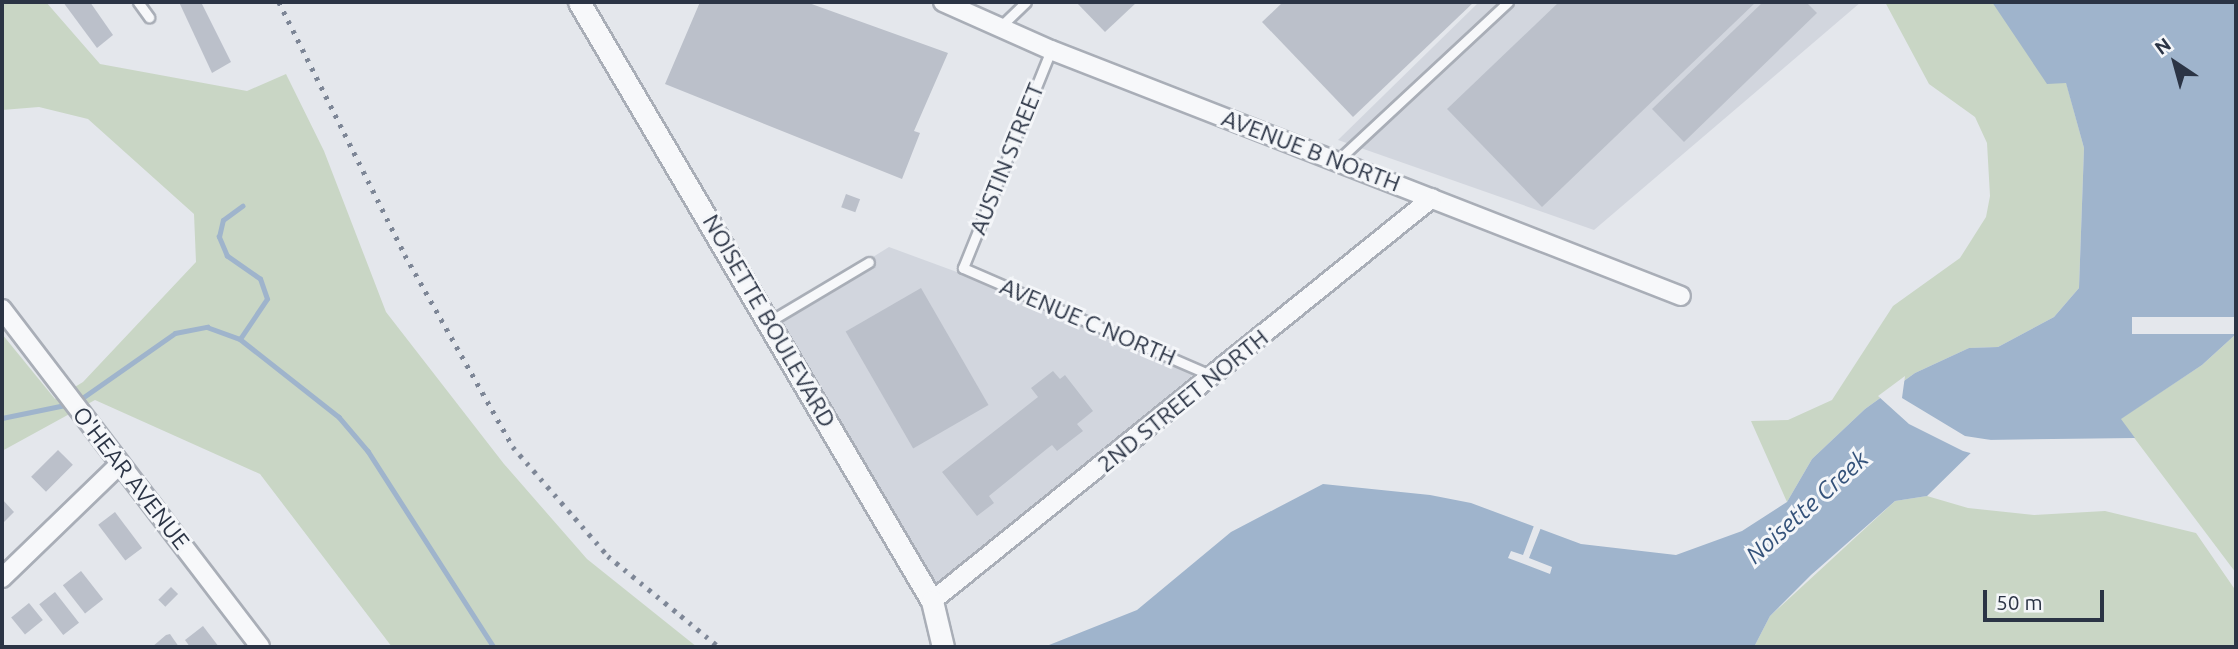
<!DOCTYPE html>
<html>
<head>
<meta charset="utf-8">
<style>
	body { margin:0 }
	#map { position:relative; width:2238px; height:649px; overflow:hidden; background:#e4e7ec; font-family:Ubuntu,sans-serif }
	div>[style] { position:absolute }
	.built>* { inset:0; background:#d2d6de }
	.green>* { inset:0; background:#c9d6c5 }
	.water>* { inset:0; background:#9fb4cc }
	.pier>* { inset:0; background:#e4e7ec; transform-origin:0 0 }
	.stream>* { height:4.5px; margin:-2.25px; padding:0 2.25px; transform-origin:2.25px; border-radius:2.25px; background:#9fb4cc }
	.building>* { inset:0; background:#bbc0ca; transform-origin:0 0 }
	.roads { filter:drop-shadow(2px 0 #a9aeb7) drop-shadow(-2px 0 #a9aeb7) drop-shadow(0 2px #a9aeb7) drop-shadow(0 -2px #a9aeb7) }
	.service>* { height:9px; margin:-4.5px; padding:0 4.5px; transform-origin:4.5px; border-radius:4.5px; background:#f7f8fa }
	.minor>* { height:18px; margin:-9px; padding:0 9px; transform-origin:9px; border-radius:9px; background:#f7f8fa }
	.tertiary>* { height:21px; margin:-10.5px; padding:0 10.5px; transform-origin:10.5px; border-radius:10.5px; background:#f7f8fa }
	.rail>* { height:4.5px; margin-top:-2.25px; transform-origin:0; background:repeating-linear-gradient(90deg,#7d8696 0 3.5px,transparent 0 10.5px) }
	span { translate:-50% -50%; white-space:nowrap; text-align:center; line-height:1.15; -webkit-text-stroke:6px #f4f6f9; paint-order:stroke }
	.street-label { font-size:23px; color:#2b3445 }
	.water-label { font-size:24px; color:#34527a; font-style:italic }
	.frame { position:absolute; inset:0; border:4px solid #2b3445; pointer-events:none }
	.north { position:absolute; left:2140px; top:28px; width:70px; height:70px; -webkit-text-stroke:5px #f4f6f9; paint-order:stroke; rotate:324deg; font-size:19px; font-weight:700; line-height:28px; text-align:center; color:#2b3445 }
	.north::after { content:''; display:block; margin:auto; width:24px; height:32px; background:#2b3445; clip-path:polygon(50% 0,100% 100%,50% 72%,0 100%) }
	.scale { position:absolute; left:1983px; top:590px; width:121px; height:32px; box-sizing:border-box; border:4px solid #2b3445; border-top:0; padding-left:9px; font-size:21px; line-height:24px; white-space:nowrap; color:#2b3445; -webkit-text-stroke:5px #f4f6f9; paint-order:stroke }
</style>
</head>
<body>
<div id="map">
	<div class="built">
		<i style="clip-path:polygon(1479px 2px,1861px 2px,1594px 230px,1338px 140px)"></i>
		<i style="clip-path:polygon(889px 247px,1076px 316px,1213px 377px,932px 601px,770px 321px)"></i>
	</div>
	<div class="green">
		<i style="clip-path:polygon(2px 2px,46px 2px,100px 64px,247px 91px,286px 74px,324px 151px,386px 312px,504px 464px,587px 559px,697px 647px,392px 647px,260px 474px,95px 400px,2px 451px,2px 334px,55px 399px,83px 382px,196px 262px,194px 214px,88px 119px,39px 107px,2px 110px)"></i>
		<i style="clip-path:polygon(1885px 2px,2018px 2px,2066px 82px,2084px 148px,2079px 288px,2054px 317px,1998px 347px,1969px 348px,1915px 373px,1865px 409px,1812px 459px,1787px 502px,1751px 421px,1788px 420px,1832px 400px,1893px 306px,1960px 258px,1986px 217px,1990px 196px,1987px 143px,1975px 117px,1929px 84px)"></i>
		<i style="clip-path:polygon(2236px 334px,2236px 573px,2120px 419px,2202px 365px)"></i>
		<i style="clip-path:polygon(1927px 496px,1968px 508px,2034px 515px,2105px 511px,2196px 533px,2236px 591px,2236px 647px,1754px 647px,1770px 616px,1895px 501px)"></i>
	</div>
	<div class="water">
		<i style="clip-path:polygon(1992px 2px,2236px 2px,2236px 334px,2202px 365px,2121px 419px,2135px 438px,1984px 440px,1927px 496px,1895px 501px,1811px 575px,1770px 616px,1754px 647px,1044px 647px,1137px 610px,1231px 532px,1323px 484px,1430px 495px,1471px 503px,1581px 544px,1676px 555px,1742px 531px,1787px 502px,1812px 459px,1865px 409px,1915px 373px,1969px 348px,1998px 347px,2054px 317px,2079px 288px,2084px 148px,2066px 83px,2047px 84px)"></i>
	</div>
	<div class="pier">
		<i style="left:2236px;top:317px;width:17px;height:104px;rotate:90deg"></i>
		<i style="clip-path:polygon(1905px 376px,1902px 398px,1965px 436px,2017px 444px,2138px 439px,2018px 446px,1985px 443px,1974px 454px,1963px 451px,1909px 424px,1878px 396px)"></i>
		<i style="clip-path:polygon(1535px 523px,1542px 525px,1529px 558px,1552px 567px,1550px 574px,1508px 558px,1511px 551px,1523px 555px)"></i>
	</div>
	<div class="stream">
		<i style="left:240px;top:339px;width:48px;rotate:-56deg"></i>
		<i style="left:267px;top:299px;width:21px;rotate:-109deg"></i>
		<i style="left:260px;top:279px;width:40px;rotate:-145.1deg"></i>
		<i style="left:227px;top:256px;width:21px;rotate:-113deg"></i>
		<i style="left:219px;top:237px;width:17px;rotate:-77deg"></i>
		<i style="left:223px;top:220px;width:24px;rotate:-36deg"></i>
		<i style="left:78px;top:401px;width:118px;rotate:-35deg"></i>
		<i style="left:175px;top:333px;width:33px;rotate:-11deg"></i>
		<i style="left:207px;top:327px;width:35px;rotate:20deg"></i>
		<i style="left:240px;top:339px;width:126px;rotate:38.2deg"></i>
		<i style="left:339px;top:417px;width:45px;rotate:49.5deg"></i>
		<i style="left:368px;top:451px;width:233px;rotate:57.3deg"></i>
		<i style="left:2px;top:418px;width:69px;rotate:-11.6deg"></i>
	</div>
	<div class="building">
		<i style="clip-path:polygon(63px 2px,90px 2px,113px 35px,97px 48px)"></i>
		<i style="clip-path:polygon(179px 2px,201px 2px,231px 62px,212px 73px)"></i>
		<i style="clip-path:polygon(700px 2px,806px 2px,948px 53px,914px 131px,920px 133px,902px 179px,665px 84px)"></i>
		<i style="clip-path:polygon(1076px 2px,1137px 2px,1105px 32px)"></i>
		<i style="clip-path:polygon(1283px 2px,1474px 2px,1353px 117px,1262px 22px)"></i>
		<i style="clip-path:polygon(1559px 2px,1756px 2px,1542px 207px,1447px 109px)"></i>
		<i style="clip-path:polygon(1763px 2px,1806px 2px,1817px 13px,1684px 142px,1652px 109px)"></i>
		<i style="left:846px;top:194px;width:15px;height:14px;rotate:20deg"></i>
		<i style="left:921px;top:288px;width:135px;height:87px;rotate:60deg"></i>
		<i style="clip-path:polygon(1053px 371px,1060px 379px,1065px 375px,1093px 411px,1077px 424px,1083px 431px,1057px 451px,1052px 445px,1048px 448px,989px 496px,994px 503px,977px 516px,942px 472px,1038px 397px,1031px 388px)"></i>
		<i style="left:58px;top:450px;width:21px;height:38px;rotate:45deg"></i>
		<i style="clip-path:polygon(2px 499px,14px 512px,3px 523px,2px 522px)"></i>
		<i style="left:115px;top:512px;width:45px;height:21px;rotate:53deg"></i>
		<i style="left:81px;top:571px;width:36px;height:23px;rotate:52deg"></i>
		<i style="left:171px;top:587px;width:10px;height:18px;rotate:45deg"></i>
		<i style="left:55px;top:592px;width:39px;height:20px;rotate:52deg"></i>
		<i style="left:29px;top:603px;width:22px;height:23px;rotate:51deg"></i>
		<i style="clip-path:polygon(203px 626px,219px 647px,190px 647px,185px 640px)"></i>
		<i style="clip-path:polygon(170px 634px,179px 647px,152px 647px,166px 635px)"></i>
	</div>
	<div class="roads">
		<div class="service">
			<i style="left:138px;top:2px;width:19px;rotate:54deg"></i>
			<i style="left:1000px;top:27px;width:36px;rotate:-44deg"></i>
			<i style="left:1051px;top:50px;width:235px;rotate:112deg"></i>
			<i style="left:963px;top:268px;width:271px;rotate:23.4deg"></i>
			<i style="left:1338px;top:160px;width:232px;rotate:-42.9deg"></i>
			<i style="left:770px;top:321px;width:115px;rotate:-30.8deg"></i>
		</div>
		<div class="minor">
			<i style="left:943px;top:2px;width:118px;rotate:24deg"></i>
			<i style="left:1051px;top:50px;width:676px;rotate:21.33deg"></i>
			<i style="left:2px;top:309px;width:425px;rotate:52.6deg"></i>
			<i style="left:2px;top:578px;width:164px;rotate:-44deg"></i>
			<i style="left:932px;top:601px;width:642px;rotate:-38.87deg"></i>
		</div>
		<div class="tertiary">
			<i style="left:579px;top:2px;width:695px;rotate:59.49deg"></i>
			<i style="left:932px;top:601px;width:47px;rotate:76.6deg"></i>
		</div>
	</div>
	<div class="rail">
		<i style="left:279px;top:2px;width:283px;rotate:63.5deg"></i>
		<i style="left:405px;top:255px;width:220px;rotate:60.6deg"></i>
		<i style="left:513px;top:447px;width:145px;rotate:48.9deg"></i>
		<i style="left:608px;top:556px;width:144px;rotate:39.3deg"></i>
	</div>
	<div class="street-label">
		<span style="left:1311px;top:151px;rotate:21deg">AVENUE B NORTH</span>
		<span style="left:1007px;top:159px;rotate:-68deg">AUSTIN STREET</span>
		<span style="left:769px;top:321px;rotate:60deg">NOISETTE BOULEVARD</span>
		<span style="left:1088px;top:322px;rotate:23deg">AVENUE C NORTH</span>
		<span style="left:1183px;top:401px;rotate:-39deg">2ND STREET NORTH</span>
		<span style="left:131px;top:478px;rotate:52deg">O'HEAR AVENUE</span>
	</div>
	<div class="water-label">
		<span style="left:1807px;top:507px;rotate:-42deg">Noisette Creek</span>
	</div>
	<div class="frame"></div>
	<div class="north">N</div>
	<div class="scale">50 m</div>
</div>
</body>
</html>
